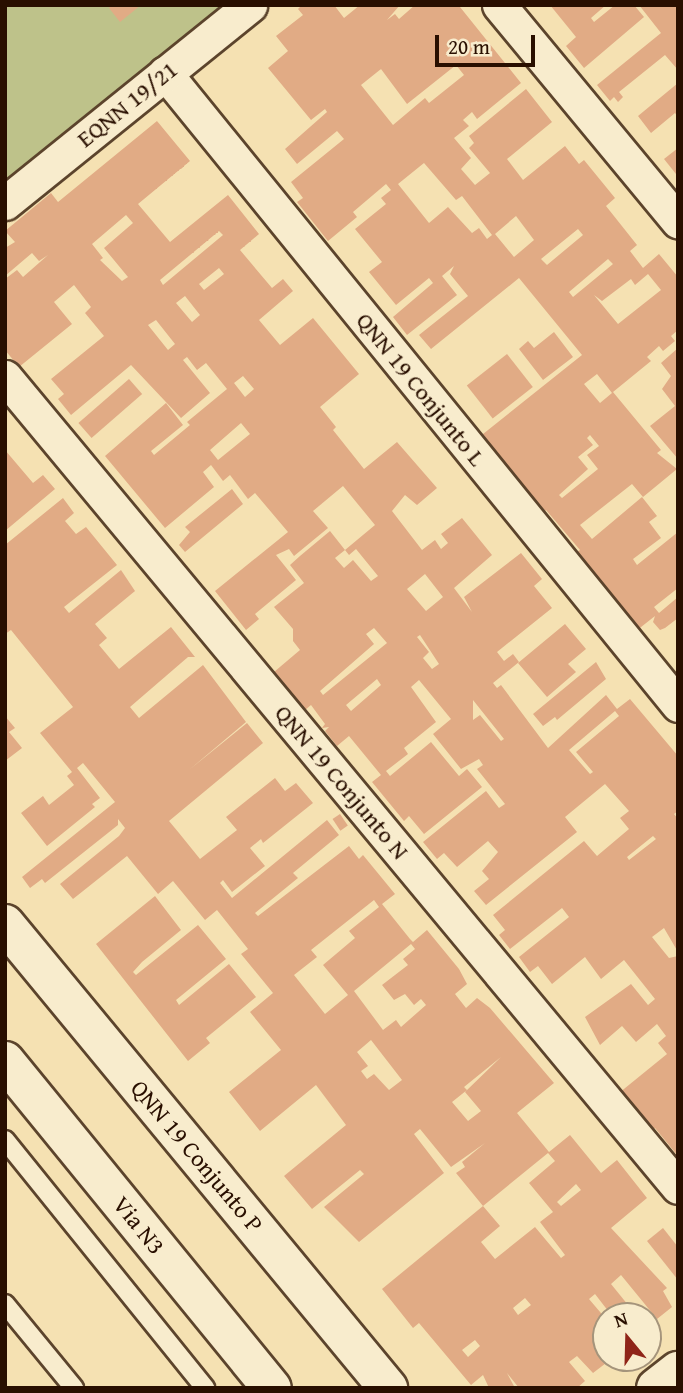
<!DOCTYPE html>
<html>
<head>
<meta charset="utf-8">
<style>
	body { margin:0 }
	#map { position:relative; width:683px; height:1393px; overflow:hidden; background:#f5e1b2; font-family:"Gentium Book Plus",serif }
	div>[style] { position:absolute }
	.green>* { inset:0; background:#bec28a }
	.building>* { inset:0; background:#e1ab85; transform-origin:0 0 }
	.roads { filter:drop-shadow(2px 0 #5c442c) drop-shadow(-2px 0 #5c442c) drop-shadow(0 2px #5c442c) drop-shadow(0 -2px #5c442c) }
	.lane>* { height:18px; margin:-9px; padding:0 9px; transform-origin:9px; border-radius:9px; background:#f8eccd }
	.street>* { height:33px; margin:-16.5px; padding:0 16.5px; transform-origin:16.5px; border-radius:16.5px; background:#f8eccd }
	.secondary>* { height:38px; margin:-19px; padding:0 19px; transform-origin:19px; border-radius:19px; background:#f8eccd }
	span { translate:-50% -50%; white-space:nowrap; text-align:center; line-height:1.15; -webkit-text-stroke:6px #f8eccd; paint-order:stroke }
	.street-label { font-size:24px; color:#290f00 }
	.frame { position:absolute; inset:0; border:7px solid #290f00; pointer-events:none }
	.north { position:absolute; left:592px; top:1302px; width:70px; height:70px; box-sizing:border-box; background:#f8eccd; border:2px solid #a5947b; border-radius:50%; rotate:341deg; font-size:19px; font-weight:700; line-height:28px; text-align:center; color:#290f00 }
	.north::after { content:''; display:block; margin:auto; width:24px; height:32px; background:#8f2418; clip-path:polygon(50% 0,100% 100%,50% 72%,0 100%) }
	.scale { position:absolute; left:435px; top:35px; width:100px; height:32px; box-sizing:border-box; border:4px solid #290f00; border-top:0; padding-left:9px; font-size:21px; line-height:24px; white-space:nowrap; color:#290f00; -webkit-text-stroke:5px #f8eccd; paint-order:stroke }
</style>
</head>
<body>
<div id="map">
	<div class="green">
		<i style="clip-path:polygon(5px 5px,230px 5px,5px 188px)"></i>
	</div>
	<div class="building">
		<i style="clip-path:polygon(112px 5px,141px 5px,120px 22px,109px 8px)"></i>
		<i style="clip-path:polygon(evenodd,302px 5px,334px 5px,344px 18px,360px 5px,400px 5px,387px 20px,395px 14px,399px 19px,415px 5px,460px 7px,521px 83px,477px 119px,472px 112px,463px 120px,469px 126px,454px 138px,471px 158px,461px 169px,475px 185px,490px 173px,469px 148px,474px 143px,469px 136px,526px 89px,552px 122px,507px 159px,523px 180px,565px 146px,579px 164px,584px 160px,615px 198px,606px 206px,637px 245px,630px 251px,643px 268px,659px 254px,678px 277px,678px 330px,671px 336px,675px 341px,663px 351px,659px 346px,647px 357px,651px 361px,613px 392px,661px 450px,657px 453px,677px 469px,643px 497px,632px 484px,580px 525px,592px 539px,642px 497px,657px 516px,649px 522px,661px 538px,633px 559px,637px 565px,678px 532px,678px 588px,654px 607px,659px 613px,678px 597px,678px 618px,665px 628px,660px 630px,653px 622px,655px 616px,636px 631px,572px 555px,580px 550px,546px 510px,542px 515px,478px 438px,582px 355px,519px 278px,431px 349px,419px 335px,468px 296px,450px 274px,454px 266px,442px 276px,457px 295px,407px 335px,393px 317px,433px 283px,429px 278px,396px 305px,369px 272px,382px 262px,355px 229px,386px 204px,381px 198px,391px 190px,386px 184px,353px 212px,357px 217px,328px 241px,297px 202px,303px 198px,291px 182px,344px 139px,337px 131px,297px 164px,285px 149px,327px 112px,325px 109px,311px 120px,268px 68px,288px 51px,276px 36px,303px 15px,298px 9px,302px 5px,456px 65px,464px 75px,429px 103px,425px 98px,393px 125px,361px 85px,381px 69px,407px 104px,456px 65px,302px 5px,424px 163px,456px 200px,462px 196px,492px 235px,487px 239px,479px 228px,472px 233px,448px 207px,429px 223px,398px 184px,424px 163px,302px 5px,516px 216px,534px 240px,514px 257px,495px 234px,516px 216px,302px 5px,578px 229px,583px 235px,547px 265px,541px 259px,578px 229px,302px 5px,608px 259px,613px 264px,573px 297px,569px 292px,608px 259px,302px 5px,648px 274px,661px 290px,618px 324px,594px 295px,602px 301px,631px 279px,635px 285px,648px 274px,302px 5px,597px 374px,612px 393px,600px 403px,584px 384px,597px 374px,302px 5px,590px 435px,599px 446px,587px 455px,598px 469px,562px 498px,559px 495px,588px 469px,578px 457px,593px 445px,587px 438px,590px 435px)"></i>
		<i style="clip-path:polygon(550px 5px,606px 5px,591px 18px,594px 22px,615px 5px,634px 5px,644px 17px,584px 68px,566px 46px,576px 37px)"></i>
		<i style="clip-path:polygon(639px 5px,678px 5px,678px 70px,665px 55px,619px 92px,623px 97px,618px 102px,614px 97px,610px 101px,597px 85px,661px 33px)"></i>
		<i style="clip-path:polygon(678px 83px,678px 117px,675px 113px,651px 133px,638px 116px)"></i>
		<i style="clip-path:polygon(evenodd,157px 121px,190px 161px,138px 204px,170px 242px,228px 195px,259px 234px,240px 250px,272px 288px,283px 279px,293px 291px,259px 320px,280px 345px,313px 318px,359px 374px,320px 407px,336px 427px,333px 430px,364px 469px,397px 442px,437px 488px,417px 505px,405px 495px,392px 511px,422px 550px,435px 540px,441px 549px,448px 543px,441px 534px,462px 518px,492px 555px,454px 588px,472px 612px,464px 597px,521px 553px,542px 579px,534px 586px,552px 608px,497px 652px,504px 661px,513px 654px,519px 662px,493px 683px,497px 688px,501px 685px,548px 748px,606px 695px,617px 709px,630px 699px,678px 756px,678px 811px,674px 814px,678px 819px,678px 952px,664px 928px,652px 937px,669px 958px,678px 956px,678px 1156px,655px 1128px,651px 1132px,619px 1093px,667px 1054px,658px 1043px,666px 1036px,657px 1024px,636px 1042px,622px 1026px,600px 1045px,585px 1017px,631px 984px,648px 1005px,655px 999px,624px 960px,601px 979px,585px 957px,552px 984px,538px 966px,530px 972px,519px 957px,569px 917px,562px 908px,510px 949px,499px 935px,505px 930px,493px 915px,584px 841px,597px 856px,629px 829px,620px 818px,629px 811px,605px 784px,565px 817px,577px 832px,486px 905px,474px 891px,489px 879px,482px 871px,498px 852px,488px 841px,457px 867px,444px 853px,437px 859px,423px 842px,486px 791px,499px 808px,505px 804px,477px 769px,483px 765px,479px 759px,461px 769px,433px 734px,451px 719px,419px 680px,411px 687px,436px 722px,404px 748px,408px 754px,386px 771px,390px 776px,431px 742px,459px 776px,467px 769px,482px 787px,424px 834px,409px 816px,404px 821px,372px 782px,381px 775px,349px 736px,337px 746px,325px 731px,329px 727px,322px 728px,325px 724px,311px 705px,305px 710px,274px 672px,300px 650px,293px 641px,293px 629px,274px 607px,304px 583px,290px 565px,300px 556px,330px 531px,345px 550px,335px 558px,344px 568px,353px 560px,371px 581px,378px 576px,356px 549px,349px 555px,345px 550px,375px 525px,343px 486px,313px 511px,328px 528px,294px 556px,289px 549px,276px 555px,296px 580px,255px 614px,259px 619px,246px 630px,215px 591px,288px 532px,255px 493px,248px 499px,230px 475px,223px 481px,211px 465px,203px 472px,214px 487px,165px 528px,105px 456px,166px 403px,183px 425px,151px 451px,154px 455px,190px 425px,187px 422px,227px 389px,206px 363px,197px 370px,187px 357px,183px 360px,210px 393px,181px 418px,131px 365px,71px 415px,58px 399px,64px 394px,51px 379px,104px 336px,85px 313px,91px 307px,74px 285px,54px 302px,72px 324px,19px 367px,5px 350px,5px 279px,17px 270px,23px 277px,48px 255px,39px 261px,32px 253px,5px 276px,5px 248px,15px 242px,5px 231px,51px 193px,58px 202px,157px 121px,126px 215px,133px 223px,104px 248px,128px 277px,122px 281px,100px 260px,103px 258px,92px 244px,126px 215px,157px 121px,219px 231px,223px 235px,163px 285px,160px 280px,219px 231px,157px 121px,219px 268px,224px 274px,204px 290px,199px 284px,219px 268px,157px 121px,185px 296px,200px 315px,192px 322px,176px 303px,185px 296px,157px 121px,156px 320px,175px 344px,168px 350px,148px 325px,156px 320px,157px 121px,243px 376px,254px 389px,245px 397px,234px 383px,243px 376px,157px 121px,241px 423px,250px 434px,218px 460px,210px 450px,241px 423px,157px 121px,425px 574px,443px 597px,426px 611px,407px 589px,425px 574px,157px 121px,374px 628px,387px 643px,323px 695px,320px 691px,374px 644px,366px 634px,374px 628px,157px 121px,420px 635px,439px 664px,432px 669px,423px 658px,429px 652px,417px 637px,420px 635px,157px 121px,377px 679px,381px 685px,351px 711px,346px 705px,377px 679px,157px 121px,473px 700px,504px 739px,501px 741px,480px 715px,473px 720px,473px 700px,157px 121px,615px 711px,619px 716px,576px 752px,593px 772px,590px 774px,569px 750px,615px 711px,157px 121px,653px 836px,656px 839px,629px 860px,627px 857px,653px 836px)"></i>
		<i style="clip-path:polygon(678px 148px,678px 172px,676px 174px,664px 159px)"></i>
		<i style="clip-path:polygon(554px 332px,573px 357px,543px 380px,519px 349px,528px 341px,534px 348px)"></i>
		<i style="clip-path:polygon(678px 348px,678px 459px,650px 426px,675px 406px,662px 389px,671px 376px,661px 363px)"></i>
		<i style="left:507px;top:354px;width:42px;height:51px;rotate:52deg"></i>
		<i style="left:129px;top:379px;width:20px;height:67px;rotate:49deg"></i>
		<i style="clip-path:polygon(5px 450px,33px 483px,43px 475px,55px 489px,5px 531px)"></i>
		<i style="clip-path:polygon(232px 489px,243px 504px,185px 552px,179px 545px,190px 532px,185px 527px)"></i>
		<i style="clip-path:polygon(evenodd,63px 498px,74px 513px,65px 521px,76px 534px,86px 527px,117px 565px,64px 607px,69px 613px,121px 570px,135px 591px,95px 624px,107px 638px,99px 645px,119px 669px,171px 627px,195px 657px,188px 657px,130px 707px,139px 718px,203px 665px,246px 722px,189px 770px,247px 723px,263px 743px,169px 821px,179px 833px,200px 859px,237px 830px,226px 817px,275px 778px,285px 791px,296px 783px,313px 803px,263px 843px,261px 839px,250px 848px,265px 866px,232px 892px,223px 880px,220px 883px,232px 898px,327px 820px,339px 835px,293px 873px,298px 878px,255px 913px,258px 916px,349px 846px,359px 859px,363px 855px,395px 894px,382px 904px,410px 939px,413px 942px,427px 930px,459px 969px,467px 984px,455px 994px,466px 1008px,477px 998px,490px 1008px,554px 1083px,517px 1113px,549px 1152px,570px 1135px,601px 1173px,617px 1160px,647px 1198px,611px 1228px,667px 1288px,663px 1291px,672px 1307px,657px 1319px,621px 1275px,611px 1284px,637px 1316px,612px 1316px,595px 1294px,589px 1299px,606px 1319px,610px 1360px,593px 1373px,577px 1356px,569px 1362px,585px 1381px,577px 1388px,519px 1388px,507px 1373px,515px 1388px,489px 1388px,483px 1375px,471px 1385px,419px 1323px,413px 1328px,382px 1289px,483px 1206px,500px 1226px,481px 1242px,495px 1259px,535px 1227px,561px 1258px,565px 1255px,540px 1222px,553px 1212px,529px 1183px,555px 1161px,548px 1153px,483px 1206px,456px 1173px,465px 1167px,462px 1162px,485px 1143px,451px 1167px,420px 1129px,414px 1134px,444px 1173px,359px 1242px,324px 1207px,364px 1174px,360px 1170px,312px 1209px,284px 1176px,346px 1125px,316px 1085px,260px 1131px,229px 1092px,281px 1050px,250px 1012px,273px 993px,241px 954px,248px 949px,217px 910px,205px 920px,173px 881px,158px 894px,127px 856px,73px 899px,60px 884px,119px 836px,125px 828px,118px 819px,118px 825px,45px 883px,42px 879px,30px 888px,22px 877px,115px 802px,83px 763px,77px 768px,100px 798px,92px 804px,95px 807px,47px 846px,21px 813px,43px 796px,49px 805px,74px 785px,67px 776px,72px 772px,40px 733px,73px 707px,11px 630px,5px 634px,5px 545px,63px 498px,374px 900px,379px 907px,349px 931px,355px 938px,323px 965px,348px 995px,325px 1014px,294px 975px,317px 957px,311px 950px,374px 900px,63px 498px,411px 944px,415px 949px,403px 959px,408px 965px,382px 985px,394px 1000px,405px 994px,414px 1005px,421px 999px,426px 1005px,401px 1027px,396px 1020px,383px 1030px,354px 991px,411px 944px,63px 498px,371px 1040px,402px 1080px,389px 1090px,374px 1074px,367px 1079px,361px 1071px,368px 1066px,357px 1052px,371px 1040px,63px 498px,501px 1057px,465px 1092px,481px 1111px,468px 1121px,452px 1102px,467px 1090px,464px 1087px,501px 1057px,63px 498px,576px 1184px,581px 1190px,561px 1206px,557px 1202px,576px 1184px,63px 498px,525px 1298px,531px 1305px,518px 1315px,513px 1308px,525px 1298px,63px 498px,475px 1340px,480px 1346px,468px 1357px,462px 1350px,475px 1340px)"></i>
		<i style="clip-path:polygon(565px 624px,586px 649px,568px 664px,576px 672px,547px 697px,518px 663px)"></i>
		<i style="clip-path:polygon(596px 662px,606px 679px,557px 720px,555px 717px,543px 726px,533px 714px)"></i>
		<i style="clip-path:polygon(5px 716px,15px 728px,9px 732px,22px 748px,5px 761px)"></i>
		<i style="left:340px;top:814px;width:14px;height:9px;rotate:56deg"></i>
		<i style="clip-path:polygon(155px 896px,181px 930px,142px 962px,133px 972px,136px 975px,198px 925px,226px 959px,176px 1000px,179px 1005px,229px 964px,256px 997px,206px 1038px,210px 1043px,188px 1061px,96px 944px)"></i>
		<i style="clip-path:polygon(663px 1228px,678px 1247px,678px 1280px,647px 1241px)"></i>
	</div>
	<div class="roads">
		<div class="lane">
			<i style="left:5px;top:1140px;width:319px;rotate:51.1deg"></i>
			<i style="left:5px;top:1304px;width:109px;rotate:50.6deg"></i>
		</div>
		<div class="street">
			<i style="left:499px;top:5px;width:281px;rotate:50.4deg"></i>
			<i style="left:165px;top:73px;width:814px;rotate:50.93deg"></i>
			<i style="left:5px;top:203px;width:315px;rotate:-38.9deg"></i>
			<i style="left:5px;top:377px;width:1053px;rotate:50.28deg"></i>
		</div>
		<div class="secondary">
			<i style="left:5px;top:924px;width:602px;rotate:50.46deg"></i>
			<i style="left:5px;top:1061px;width:422px;rotate:50.8deg"></i>
			<i style="left:656px;top:1388px;width:28px;rotate:-38deg"></i>
		</div>
	</div>
	<div class="street-label">
		<span style="left:127px;top:104px;rotate:-39deg">EQNN 19/21</span>
		<span style="left:421px;top:389px;rotate:51deg">QNN 19 Conjunto L</span>
		<span style="left:342px;top:782px;rotate:50deg">QNN 19 Conjunto N</span>
		<span style="left:197px;top:1156px;rotate:50deg">QNN 19 Conjunto P</span>
		<span style="left:139px;top:1225px;rotate:51deg">Via N3</span>
	</div>
	<div class="frame"></div>
	<div class="north">N</div>
	<div class="scale">20 m</div>
</div>
</body>
</html>
